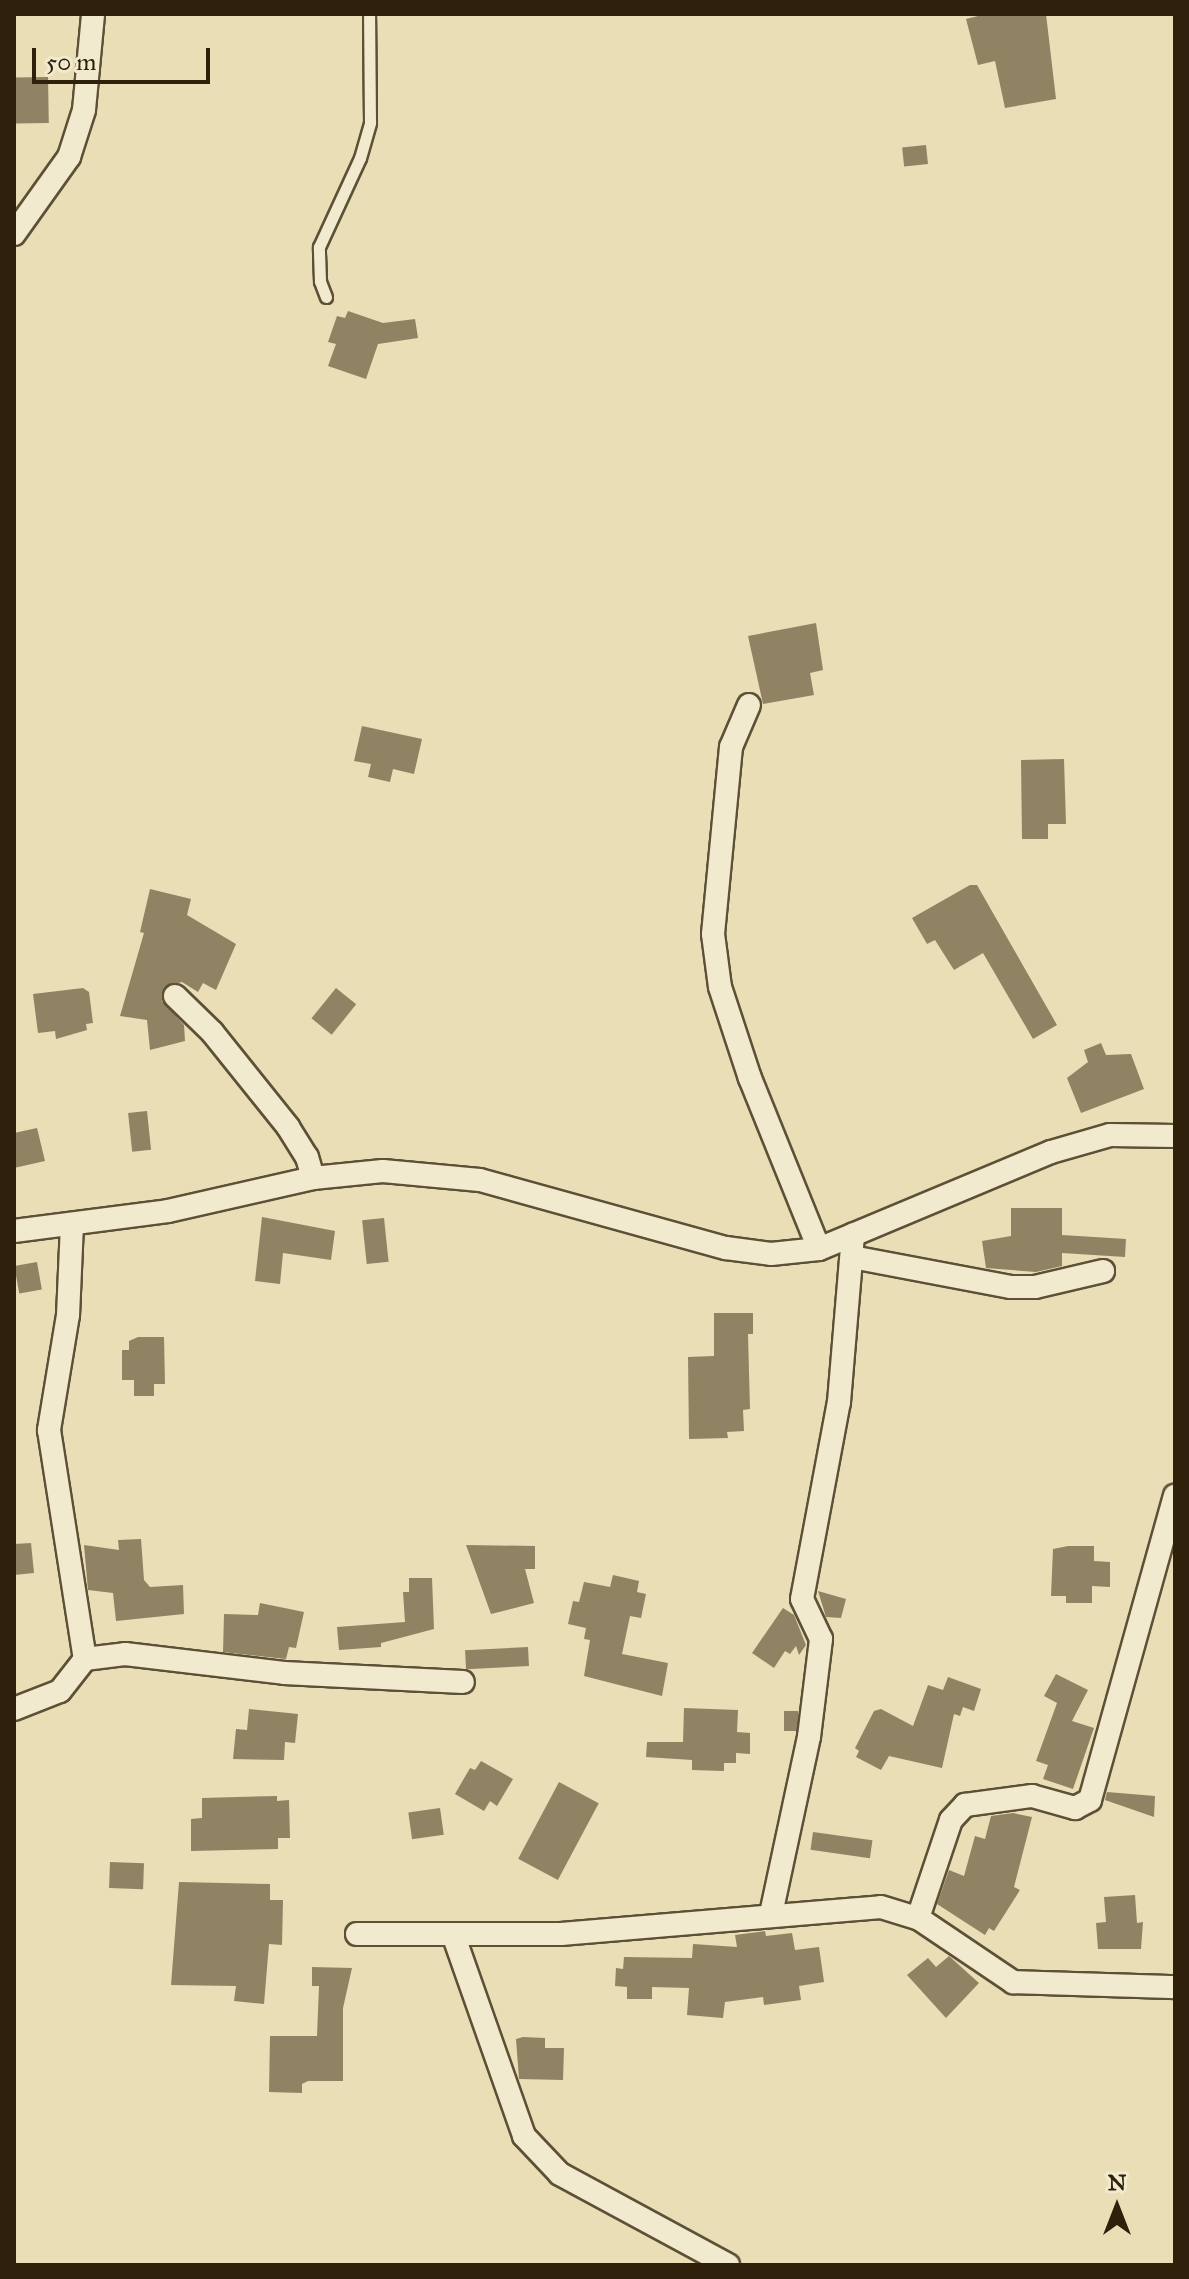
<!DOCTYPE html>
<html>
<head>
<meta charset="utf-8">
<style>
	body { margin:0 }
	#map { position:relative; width:1189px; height:2279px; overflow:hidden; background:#e9deb5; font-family:"IM FELL Great Primer",serif }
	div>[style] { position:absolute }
	.building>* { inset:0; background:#8f8363; transform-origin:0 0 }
	.roads { filter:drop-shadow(2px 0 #5d5036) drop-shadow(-2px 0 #5d5036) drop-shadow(0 2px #5d5036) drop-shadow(0 -2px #5d5036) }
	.lane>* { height:11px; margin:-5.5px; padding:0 5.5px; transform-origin:5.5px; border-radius:5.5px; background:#f1eacf }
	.street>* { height:22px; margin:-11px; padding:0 11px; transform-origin:11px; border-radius:11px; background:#f1eacf }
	span { translate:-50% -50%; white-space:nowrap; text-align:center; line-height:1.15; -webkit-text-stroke:6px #f1eacf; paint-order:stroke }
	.frame { position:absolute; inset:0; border:16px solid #2e200b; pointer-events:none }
	.north { position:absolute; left:1077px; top:2167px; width:80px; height:80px; -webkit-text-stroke:6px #f1eacf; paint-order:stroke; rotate:0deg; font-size:22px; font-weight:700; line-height:32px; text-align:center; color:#2e200b }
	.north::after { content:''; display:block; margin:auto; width:28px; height:36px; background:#2e200b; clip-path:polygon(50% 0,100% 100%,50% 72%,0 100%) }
	.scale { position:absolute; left:32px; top:48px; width:178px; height:36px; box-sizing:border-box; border:4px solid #2e200b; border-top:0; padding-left:10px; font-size:24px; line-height:28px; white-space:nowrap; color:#2e200b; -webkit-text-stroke:6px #f1eacf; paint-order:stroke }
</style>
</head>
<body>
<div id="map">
	<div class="building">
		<i style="clip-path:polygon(986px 14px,1046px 14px,1056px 99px,1005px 108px,995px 61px,978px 65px,966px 19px)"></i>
		<i style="left:48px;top:77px;width:46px;height:34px;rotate:89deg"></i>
		<i style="left:926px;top:145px;width:19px;height:24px;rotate:84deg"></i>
		<i style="clip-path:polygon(348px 311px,383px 323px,415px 319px,418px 338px,378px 344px,366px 379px,328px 366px,336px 344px,328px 342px,337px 316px,345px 318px)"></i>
		<i style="clip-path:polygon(816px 623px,823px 670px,810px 673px,814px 695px,763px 704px,748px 636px)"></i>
		<i style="clip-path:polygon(362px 726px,422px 739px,414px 774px,393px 769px,390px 782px,368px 777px,371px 764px,354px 761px)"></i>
		<i style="clip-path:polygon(1064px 759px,1066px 824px,1048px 824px,1048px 839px,1022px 839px,1021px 760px)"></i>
		<i style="clip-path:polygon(970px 885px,977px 885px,1057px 1025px,1033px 1039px,983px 953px,954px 970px,935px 940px,927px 944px,912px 918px)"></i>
		<i style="clip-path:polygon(150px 889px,191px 899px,187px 915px,236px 944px,216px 990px,203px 983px,198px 992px,182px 982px,164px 987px,162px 1001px,184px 1025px,185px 1041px,150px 1050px,147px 1020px,120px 1016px,144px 933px,140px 932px)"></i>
		<i style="clip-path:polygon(83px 988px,89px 992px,93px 1023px,86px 1024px,87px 1030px,56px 1039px,55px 1031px,38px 1033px,33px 994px)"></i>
		<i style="left:336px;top:988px;width:26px;height:39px;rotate:39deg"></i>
		<i style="clip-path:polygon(1101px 1043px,1106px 1055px,1131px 1054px,1144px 1089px,1081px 1113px,1067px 1078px,1088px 1062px,1084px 1050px)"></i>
		<i style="left:147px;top:1111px;width:39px;height:19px;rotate:84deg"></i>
		<i style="clip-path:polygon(37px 1128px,45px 1161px,14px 1168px,14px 1133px)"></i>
		<i style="clip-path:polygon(1011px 1208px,1062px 1208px,1062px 1235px,1126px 1239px,1125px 1257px,1062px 1253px,1062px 1266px,1036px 1272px,986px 1268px,982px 1241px,1011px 1236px)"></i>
		<i style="clip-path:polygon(262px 1217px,335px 1231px,331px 1260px,283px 1253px,280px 1284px,255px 1281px)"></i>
		<i style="left:384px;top:1218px;width:44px;height:22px;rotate:84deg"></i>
		<i style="left:37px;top:1262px;width:28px;height:23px;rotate:80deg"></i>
		<i style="clip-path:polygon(714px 1313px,753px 1313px,753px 1334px,748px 1334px,750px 1409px,743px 1410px,744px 1431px,727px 1432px,728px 1438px,689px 1439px,688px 1357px,714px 1356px)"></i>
		<i style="clip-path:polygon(138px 1337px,164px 1337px,165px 1384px,154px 1384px,154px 1396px,134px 1396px,134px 1380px,122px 1380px,122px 1350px,129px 1350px,129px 1341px)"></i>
		<i style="clip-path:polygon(141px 1539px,144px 1580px,150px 1587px,183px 1585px,184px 1614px,116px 1621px,113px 1593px,88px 1590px,84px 1545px,119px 1550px,118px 1540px)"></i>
		<i style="clip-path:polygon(31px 1543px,34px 1573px,14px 1575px,14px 1544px)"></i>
		<i style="clip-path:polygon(466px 1545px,535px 1546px,535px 1569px,525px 1569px,534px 1603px,491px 1614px)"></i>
		<i style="clip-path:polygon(1068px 1546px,1094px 1546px,1094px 1561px,1110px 1562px,1110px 1587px,1092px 1586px,1092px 1603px,1066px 1603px,1066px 1596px,1051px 1596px,1053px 1549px)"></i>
		<i style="clip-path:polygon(613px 1575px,639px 1581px,637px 1592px,646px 1594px,641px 1618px,630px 1616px,622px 1654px,668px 1663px,662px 1696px,584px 1676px,590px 1640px,584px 1639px,586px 1628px,568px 1624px,573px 1601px,579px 1602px,584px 1582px,610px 1587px)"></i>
		<i style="clip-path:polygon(409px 1578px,432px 1578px,434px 1629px,381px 1643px,381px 1647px,339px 1650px,337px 1627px,405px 1622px,403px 1592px,409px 1592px)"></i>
		<i style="clip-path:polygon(818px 1591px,846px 1599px,841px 1618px,826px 1617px)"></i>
		<i style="clip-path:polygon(260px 1603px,304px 1612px,296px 1648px,289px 1647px,286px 1659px,223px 1652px,224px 1614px,258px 1615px)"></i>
		<i style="clip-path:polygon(783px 1608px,794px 1615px,806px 1645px,799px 1655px,796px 1646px,790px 1654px,785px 1651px,774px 1668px,752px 1653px)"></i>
		<i style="left:528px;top:1647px;width:19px;height:63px;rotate:87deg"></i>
		<i style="clip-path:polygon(1056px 1674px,1088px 1690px,1072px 1721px,1094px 1728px,1073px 1789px,1043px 1779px,1048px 1765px,1036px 1761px,1057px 1703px,1044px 1696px)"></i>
		<i style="clip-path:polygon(948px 1677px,981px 1689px,974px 1711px,963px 1707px,960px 1716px,954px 1714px,942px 1768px,889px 1756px,881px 1770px,856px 1757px,859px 1751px,855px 1748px,874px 1711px,881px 1709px,913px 1726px,928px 1685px,943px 1690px)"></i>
		<i style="clip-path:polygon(684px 1708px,738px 1710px,737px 1732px,750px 1733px,750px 1754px,736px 1753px,736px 1763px,724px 1763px,724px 1771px,692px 1770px,692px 1760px,646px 1757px,647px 1742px,683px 1742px)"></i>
		<i style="clip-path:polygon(249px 1709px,298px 1714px,295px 1743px,285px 1742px,284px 1760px,233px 1759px,236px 1729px,247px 1730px)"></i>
		<i style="left:784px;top:1711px;width:14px;height:20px"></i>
		<i style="clip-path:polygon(481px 1761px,513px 1779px,497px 1806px,490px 1801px,484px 1811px,455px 1794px,470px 1768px,475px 1770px)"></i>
		<i style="left:559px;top:1782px;width:45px;height:87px;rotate:28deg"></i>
		<i style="clip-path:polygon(1107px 1792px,1155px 1796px,1154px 1817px,1105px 1800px)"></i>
		<i style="clip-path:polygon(277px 1796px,277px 1801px,289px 1800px,290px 1838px,278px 1838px,278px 1849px,191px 1851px,191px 1819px,202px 1818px,202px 1798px)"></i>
		<i style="left:440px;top:1808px;width:27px;height:32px;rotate:82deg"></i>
		<i style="clip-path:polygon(1013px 1813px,1032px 1817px,1014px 1887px,1020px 1890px,994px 1931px,989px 1928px,985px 1935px,937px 1904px,949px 1870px,964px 1876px,975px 1836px,985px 1839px,991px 1816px)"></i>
		<i style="left:813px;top:1832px;width:60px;height:18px;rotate:8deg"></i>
		<i style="left:110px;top:1862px;width:34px;height:26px;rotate:2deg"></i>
		<i style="clip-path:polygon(179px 1882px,270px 1884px,270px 1900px,283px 1900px,282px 1945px,269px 1944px,264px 2004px,234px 2001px,236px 1986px,171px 1985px)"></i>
		<i style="clip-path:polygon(1135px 1895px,1137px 1923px,1143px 1922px,1141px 1949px,1098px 1949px,1096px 1923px,1106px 1922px,1104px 1897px)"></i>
		<i style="clip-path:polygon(765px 1931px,766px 1936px,792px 1933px,795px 1950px,819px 1947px,824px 1982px,799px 1986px,801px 2000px,764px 2005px,763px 1997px,725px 2002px,723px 2018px,687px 2015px,689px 1988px,652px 1987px,652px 1999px,627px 1999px,627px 1987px,615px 1986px,616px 1968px,623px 1969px,624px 1957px,692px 1958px,693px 1944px,737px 1947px,735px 1935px)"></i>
		<i style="clip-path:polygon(949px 1956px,979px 1983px,946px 2018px,907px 1975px,928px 1958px,936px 1967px)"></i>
		<i style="clip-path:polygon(312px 1967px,352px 1968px,343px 2008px,343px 2081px,308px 2081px,302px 2084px,302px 2093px,269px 2092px,270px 2036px,317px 2036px,319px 1986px,312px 1986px)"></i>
		<i style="clip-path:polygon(523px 2037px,545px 2038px,545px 2048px,564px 2048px,563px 2080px,519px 2079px,516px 2039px)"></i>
	</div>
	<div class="roads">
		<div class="lane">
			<i style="left:326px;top:297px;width:17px;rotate:-111deg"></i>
			<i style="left:320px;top:281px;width:34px;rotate:-92deg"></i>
			<i style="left:319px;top:247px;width:98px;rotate:-65.3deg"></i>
			<i style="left:360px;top:158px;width:37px;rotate:-74deg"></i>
			<i style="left:370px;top:122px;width:108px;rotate:-90.5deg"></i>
		</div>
		<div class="street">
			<i style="left:14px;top:234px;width:95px;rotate:-54.5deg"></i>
			<i style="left:69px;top:157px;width:49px;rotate:-72.3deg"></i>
			<i style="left:84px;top:110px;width:96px;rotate:-84.6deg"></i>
			<i style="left:749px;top:705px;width:46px;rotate:113.2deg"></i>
			<i style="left:731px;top:747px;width:188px;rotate:95.5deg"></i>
			<i style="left:713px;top:934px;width:53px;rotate:82.5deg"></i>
			<i style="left:720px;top:987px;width:96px;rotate:71.8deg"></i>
			<i style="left:750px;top:1078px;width:184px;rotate:68deg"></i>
			<i style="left:175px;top:996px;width:52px;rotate:44.2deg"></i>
			<i style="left:212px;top:1032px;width:122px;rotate:51.3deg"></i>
			<i style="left:288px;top:1127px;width:36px;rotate:58deg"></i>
			<i style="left:307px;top:1157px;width:22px;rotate:74deg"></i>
			<i style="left:72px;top:1224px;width:91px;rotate:92.5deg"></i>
			<i style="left:68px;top:1315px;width:117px;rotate:99.4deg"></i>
			<i style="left:49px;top:1430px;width:232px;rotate:81.1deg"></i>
			<i style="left:14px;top:1231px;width:155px;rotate:-7.4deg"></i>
			<i style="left:168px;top:1211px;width:149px;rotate:-12.8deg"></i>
			<i style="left:313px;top:1178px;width:70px;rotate:-5.7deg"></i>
			<i style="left:383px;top:1171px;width:97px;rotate:5.3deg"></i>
			<i style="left:480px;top:1180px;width:255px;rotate:15.5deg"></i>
			<i style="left:726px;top:1248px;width:45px;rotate:7.6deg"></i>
			<i style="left:771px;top:1254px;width:48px;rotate:-5.9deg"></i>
			<i style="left:819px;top:1249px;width:251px;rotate:-22.7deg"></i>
			<i style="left:1051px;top:1152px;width:61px;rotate:-16.1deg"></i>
			<i style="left:1110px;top:1135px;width:65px;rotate:0.9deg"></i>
			<i style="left:852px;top:1257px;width:162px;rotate:10.7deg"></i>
			<i style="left:1011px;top:1287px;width:24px"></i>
			<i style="left:1035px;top:1287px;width:70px;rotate:-13.2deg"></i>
			<i style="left:14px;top:1709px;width:49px;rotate:-21.4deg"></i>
			<i style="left:60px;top:1691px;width:41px;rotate:-52deg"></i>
			<i style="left:85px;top:1659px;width:40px;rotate:-7.1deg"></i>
			<i style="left:125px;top:1654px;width:160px;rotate:6.8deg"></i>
			<i style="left:284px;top:1673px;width:179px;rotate:2.9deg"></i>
			<i style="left:771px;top:1914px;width:181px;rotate:-77.9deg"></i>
			<i style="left:809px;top:1737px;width:99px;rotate:-83deg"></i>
			<i style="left:821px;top:1639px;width:44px;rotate:-115.4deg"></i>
			<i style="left:802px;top:1599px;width:200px;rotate:-79.4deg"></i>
			<i style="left:839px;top:1402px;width:168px;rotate:-85.2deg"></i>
			<i style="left:918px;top:1918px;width:103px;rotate:-71.4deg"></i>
			<i style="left:951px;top:1820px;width:21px;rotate:-47deg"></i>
			<i style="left:965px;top:1805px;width:68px;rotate:-7.7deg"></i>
			<i style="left:1032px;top:1796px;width:45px;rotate:15.6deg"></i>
			<i style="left:1075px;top:1808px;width:17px;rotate:-28deg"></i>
			<i style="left:1090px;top:1800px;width:316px;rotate:-74.4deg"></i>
			<i style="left:357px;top:1934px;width:204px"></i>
			<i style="left:561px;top:1934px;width:321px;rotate:-4.8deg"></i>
			<i style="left:881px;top:1907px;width:39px;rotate:17deg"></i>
			<i style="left:918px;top:1918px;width:115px;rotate:34deg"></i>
			<i style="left:1013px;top:1982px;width:162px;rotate:1.8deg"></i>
			<i style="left:453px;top:1934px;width:214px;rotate:70.6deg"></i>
			<i style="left:524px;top:2136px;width:52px;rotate:46.5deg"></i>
			<i style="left:560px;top:2174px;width:191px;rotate:28.4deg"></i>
		</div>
	</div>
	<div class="frame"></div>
	<div class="north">N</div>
	<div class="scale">50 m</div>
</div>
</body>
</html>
